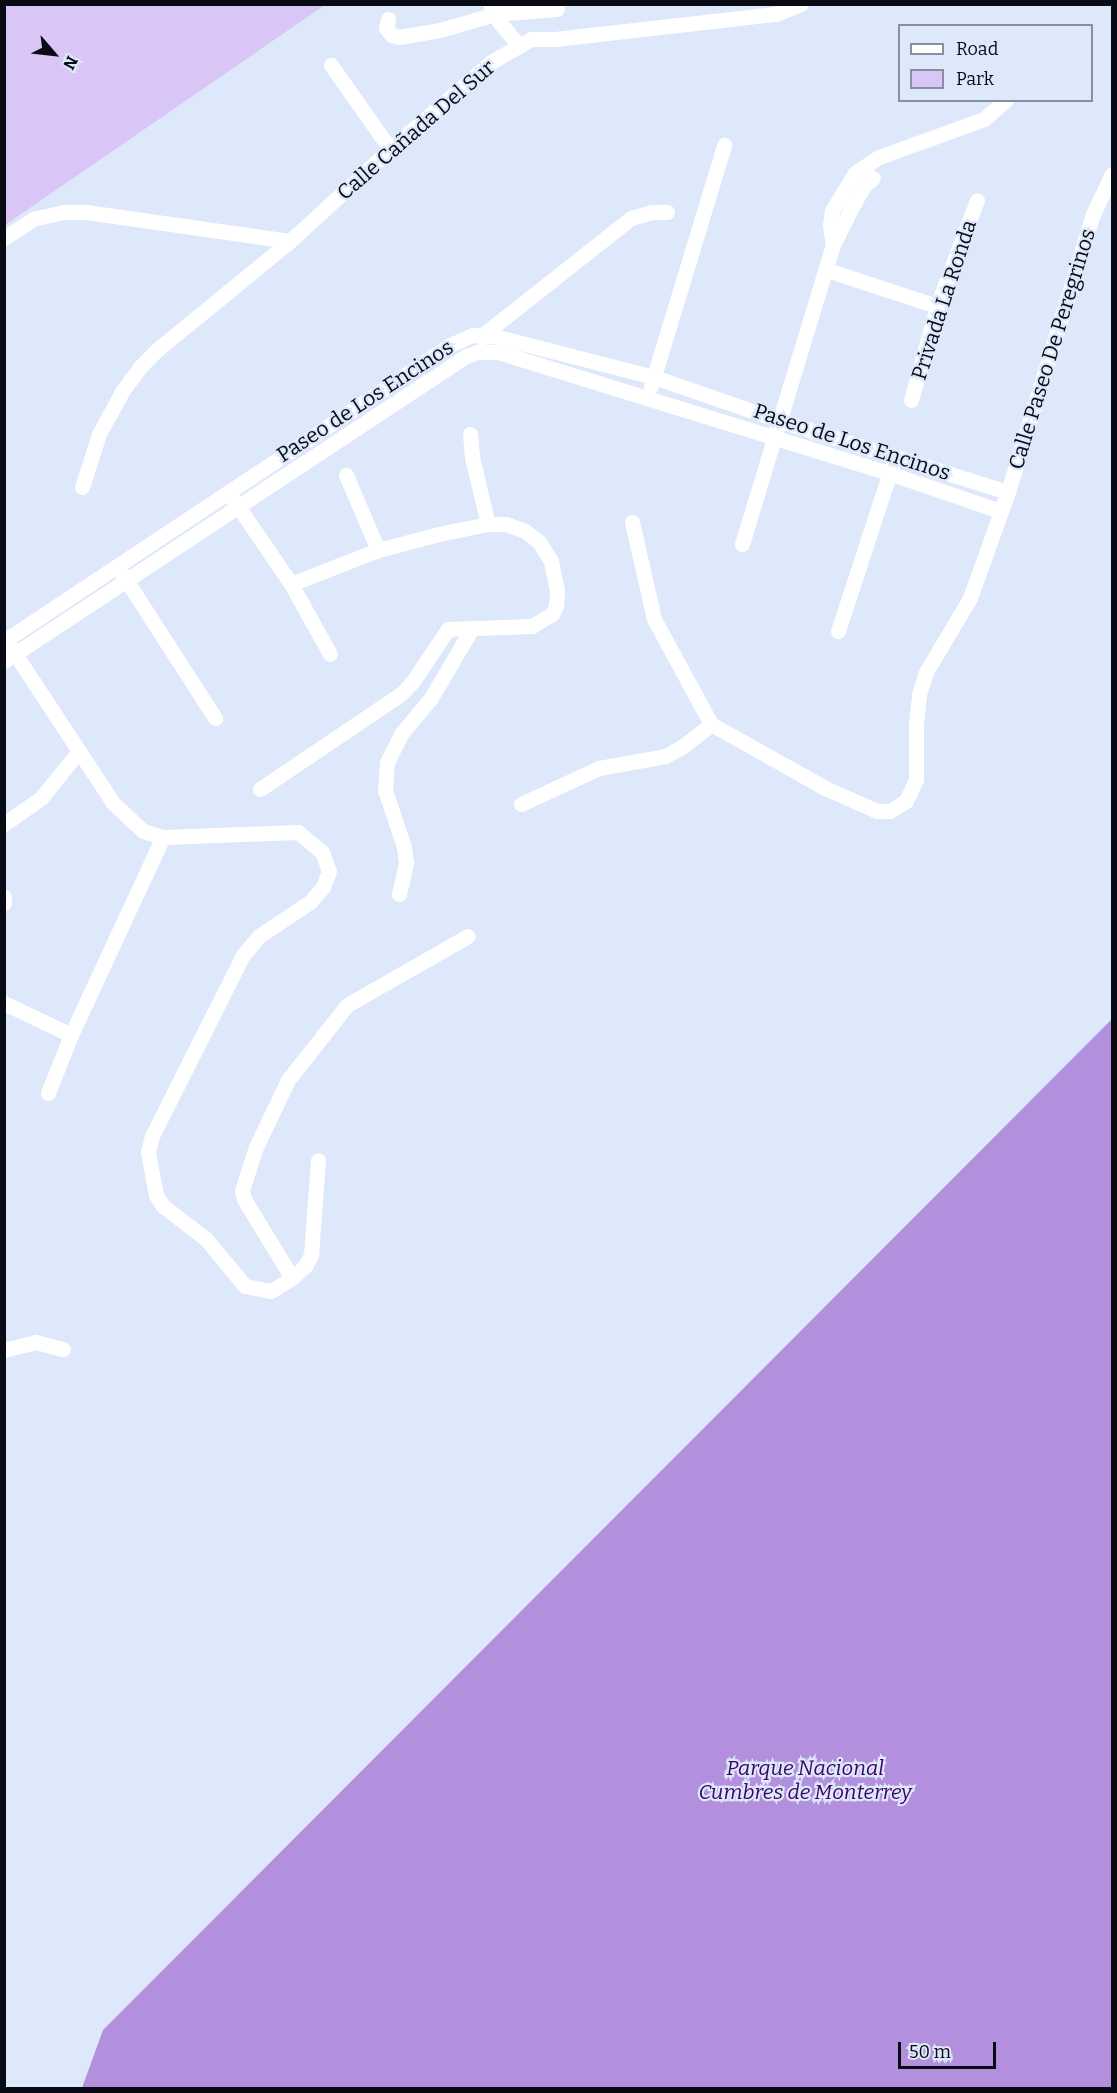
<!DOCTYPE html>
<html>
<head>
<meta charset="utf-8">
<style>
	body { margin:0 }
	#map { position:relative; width:1117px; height:2093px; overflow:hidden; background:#dee8fb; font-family:Bitter,serif }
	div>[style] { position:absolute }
	.green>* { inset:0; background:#dac6f6 }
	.forest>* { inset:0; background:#b390dd }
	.minor>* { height:15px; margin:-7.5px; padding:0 7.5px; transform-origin:7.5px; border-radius:7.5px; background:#fff }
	span { translate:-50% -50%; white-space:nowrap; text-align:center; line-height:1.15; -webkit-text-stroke:4.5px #dee8fb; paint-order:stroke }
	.street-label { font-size:21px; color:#080b13 }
	.park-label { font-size:21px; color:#3d0464; font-style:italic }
	.frame { position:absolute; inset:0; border:6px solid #080b13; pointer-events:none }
	.legend { position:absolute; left:898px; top:24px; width:195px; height:78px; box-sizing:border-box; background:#dee8fb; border:2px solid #88909e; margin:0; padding:8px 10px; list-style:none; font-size:18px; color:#080b13 }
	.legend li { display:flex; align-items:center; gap:12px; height:30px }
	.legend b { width:30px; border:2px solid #88909e }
	.north { position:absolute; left:24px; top:24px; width:60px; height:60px; -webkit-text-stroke:4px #dee8fb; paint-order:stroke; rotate:118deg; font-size:16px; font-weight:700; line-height:24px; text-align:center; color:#080b13 }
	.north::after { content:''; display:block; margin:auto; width:21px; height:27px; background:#080b13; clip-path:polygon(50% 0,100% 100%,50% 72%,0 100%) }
	.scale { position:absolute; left:898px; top:2042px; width:98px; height:27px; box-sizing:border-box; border:3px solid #080b13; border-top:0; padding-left:8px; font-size:18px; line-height:21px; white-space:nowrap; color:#080b13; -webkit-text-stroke:4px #dee8fb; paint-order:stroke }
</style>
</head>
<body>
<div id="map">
	<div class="green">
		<i style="clip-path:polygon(5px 4px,325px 4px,325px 5px,5px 225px)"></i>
	</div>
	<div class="forest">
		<i style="clip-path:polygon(1112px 1019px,1112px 2088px,82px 2088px,103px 2030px)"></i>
	</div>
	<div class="minor">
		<i style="left:491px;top:7px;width:18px;rotate:61deg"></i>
		<i style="left:500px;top:23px;width:30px;rotate:50deg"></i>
		<i style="left:388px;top:19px;width:9px;rotate:103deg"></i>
		<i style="left:386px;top:28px;width:9px;rotate:49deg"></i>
		<i style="left:392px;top:35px;width:7px;rotate:16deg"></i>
		<i style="left:399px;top:37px;width:42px;rotate:-9.7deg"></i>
		<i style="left:440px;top:30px;width:57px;rotate:-16.2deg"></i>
		<i style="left:495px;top:14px;width:62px;rotate:-4.6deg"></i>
		<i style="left:331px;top:65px;width:103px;rotate:54.9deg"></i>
		<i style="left:4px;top:238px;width:35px;rotate:-33deg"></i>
		<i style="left:33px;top:219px;width:31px;rotate:-13deg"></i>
		<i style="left:63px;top:212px;width:23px"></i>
		<i style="left:86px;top:212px;width:206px;rotate:8.1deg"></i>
		<i style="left:833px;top:245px;width:20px;rotate:-99deg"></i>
		<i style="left:830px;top:225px;width:14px;rotate:-82deg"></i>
		<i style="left:832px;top:211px;width:44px;rotate:-58.8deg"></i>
		<i style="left:855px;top:173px;width:29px;rotate:-34deg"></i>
		<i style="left:879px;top:157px;width:112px;rotate:-19.9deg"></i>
		<i style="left:984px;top:119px;width:29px;rotate:-41deg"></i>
		<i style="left:827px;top:270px;width:116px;rotate:18.1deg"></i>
		<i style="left:482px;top:338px;width:4px;rotate:-63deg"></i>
		<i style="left:484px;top:334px;width:187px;rotate:-38.3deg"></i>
		<i style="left:631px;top:218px;width:22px;rotate:-16deg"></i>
		<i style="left:652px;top:212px;width:15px"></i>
		<i style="left:651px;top:386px;width:252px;rotate:-73.1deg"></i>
		<i style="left:911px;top:400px;width:98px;rotate:-74.5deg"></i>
		<i style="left:937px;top:306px;width:113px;rotate:-69.3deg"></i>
		<i style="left:470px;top:434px;width:23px;rotate:85deg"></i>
		<i style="left:472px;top:457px;width:69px;rotate:76.6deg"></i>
		<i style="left:346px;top:475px;width:82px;rotate:66.9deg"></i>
		<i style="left:82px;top:487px;width:56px;rotate:-72.2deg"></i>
		<i style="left:99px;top:434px;width:50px;rotate:-61.4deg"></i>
		<i style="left:123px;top:390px;width:30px;rotate:-53deg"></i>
		<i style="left:141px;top:366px;width:24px;rotate:-45deg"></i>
		<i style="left:158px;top:349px;width:171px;rotate:-39.3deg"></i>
		<i style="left:290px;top:241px;width:136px;rotate:-42.6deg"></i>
		<i style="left:390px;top:149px;width:133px;rotate:-40.7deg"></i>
		<i style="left:491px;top:62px;width:46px;rotate:-29.9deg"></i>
		<i style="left:531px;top:39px;width:24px"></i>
		<i style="left:555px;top:39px;width:222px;rotate:-6.5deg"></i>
		<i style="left:776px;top:14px;width:27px;rotate:-22deg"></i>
		<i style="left:233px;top:499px;width:103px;rotate:55.7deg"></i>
		<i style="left:291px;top:584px;width:80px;rotate:60.9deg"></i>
		<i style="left:632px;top:522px;width:99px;rotate:77.2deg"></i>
		<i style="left:654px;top:619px;width:119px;rotate:61.5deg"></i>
		<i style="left:742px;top:544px;width:313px;rotate:-73.1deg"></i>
		<i style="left:833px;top:245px;width:47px;rotate:-63.4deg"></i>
		<i style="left:854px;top:203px;width:20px;rotate:-60deg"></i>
		<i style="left:864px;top:186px;width:12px;rotate:-42deg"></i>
		<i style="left:121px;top:572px;width:174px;rotate:57.2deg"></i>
		<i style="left:838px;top:631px;width:174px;rotate:-71.9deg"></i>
		<i style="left:6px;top:640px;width:195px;rotate:56.7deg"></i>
		<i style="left:113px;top:803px;width:41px;rotate:43deg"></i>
		<i style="left:143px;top:831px;width:21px;rotate:17deg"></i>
		<i style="left:163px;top:837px;width:135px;rotate:-2.1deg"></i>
		<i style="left:298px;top:832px;width:31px;rotate:40deg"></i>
		<i style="left:322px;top:852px;width:20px;rotate:70deg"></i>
		<i style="left:329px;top:871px;width:17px;rotate:111deg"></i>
		<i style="left:323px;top:887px;width:20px;rotate:131deg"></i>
		<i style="left:310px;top:902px;width:61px;rotate:146.3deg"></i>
		<i style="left:259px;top:936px;width:25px;rotate:130deg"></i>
		<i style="left:243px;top:955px;width:203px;rotate:116.7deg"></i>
		<i style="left:152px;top:1136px;width:16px;rotate:104deg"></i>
		<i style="left:148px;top:1152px;width:44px;rotate:79.5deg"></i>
		<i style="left:156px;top:1195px;width:13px;rotate:58deg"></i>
		<i style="left:163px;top:1206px;width:54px;rotate:37.5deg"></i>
		<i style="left:206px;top:1239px;width:61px;rotate:50.3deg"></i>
		<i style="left:245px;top:1286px;width:26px;rotate:11deg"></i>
		<i style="left:271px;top:1291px;width:25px;rotate:-32deg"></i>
		<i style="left:292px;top:1278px;width:18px;rotate:-43deg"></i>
		<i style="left:305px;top:1266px;width:13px;rotate:-61deg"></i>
		<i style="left:311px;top:1255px;width:95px;rotate:-85.8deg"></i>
		<i style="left:4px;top:641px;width:535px;rotate:-33.57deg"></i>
		<i style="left:450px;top:345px;width:24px;rotate:-24deg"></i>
		<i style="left:472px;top:335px;width:26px;rotate:4deg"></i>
		<i style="left:498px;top:337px;width:161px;rotate:14.4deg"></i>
		<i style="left:654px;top:377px;width:134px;rotate:19.1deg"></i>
		<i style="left:781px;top:421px;width:238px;rotate:17.4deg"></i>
		<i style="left:4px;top:661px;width:554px;rotate:-33.43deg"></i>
		<i style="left:466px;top:356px;width:12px;rotate:-20deg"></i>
		<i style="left:477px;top:352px;width:21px"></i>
		<i style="left:498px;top:352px;width:14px;rotate:17deg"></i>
		<i style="left:511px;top:356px;width:396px;rotate:17.2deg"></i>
		<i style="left:889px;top:473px;width:117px;rotate:18.9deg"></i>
		<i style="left:711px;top:724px;width:131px;rotate:29.3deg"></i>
		<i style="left:825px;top:788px;width:57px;rotate:23.9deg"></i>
		<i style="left:877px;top:811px;width:13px"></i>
		<i style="left:890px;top:811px;width:19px;rotate:-32deg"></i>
		<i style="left:906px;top:801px;width:23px;rotate:-65deg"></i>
		<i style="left:916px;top:780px;width:56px;rotate:-90deg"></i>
		<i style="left:916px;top:724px;width:30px;rotate:-84deg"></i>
		<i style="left:919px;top:694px;width:23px;rotate:-72deg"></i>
		<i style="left:926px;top:672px;width:86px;rotate:-59.3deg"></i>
		<i style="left:970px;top:598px;width:113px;rotate:-70.3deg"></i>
		<i style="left:1008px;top:492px;width:291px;rotate:-73deg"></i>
		<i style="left:1093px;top:214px;width:44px;rotate:-64.6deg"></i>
		<i style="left:260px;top:789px;width:170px;rotate:-34deg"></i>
		<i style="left:401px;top:694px;width:18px;rotate:-47deg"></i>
		<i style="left:413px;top:681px;width:63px;rotate:-56.1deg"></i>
		<i style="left:448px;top:629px;width:84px;rotate:-2deg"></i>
		<i style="left:532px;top:626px;width:23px;rotate:-31deg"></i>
		<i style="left:552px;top:614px;width:9px;rotate:-63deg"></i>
		<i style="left:556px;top:606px;width:16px;rotate:-86deg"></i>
		<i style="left:557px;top:590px;width:30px;rotate:-102deg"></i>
		<i style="left:551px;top:561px;width:22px;rotate:-122deg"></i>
		<i style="left:539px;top:542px;width:18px;rotate:-142deg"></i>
		<i style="left:525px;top:531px;width:20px;rotate:-160deg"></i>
		<i style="left:506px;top:524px;width:18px;rotate:180deg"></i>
		<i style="left:488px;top:524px;width:50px;rotate:168.5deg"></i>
		<i style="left:439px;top:534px;width:63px;rotate:165.3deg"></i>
		<i style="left:378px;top:550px;width:93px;rotate:158.7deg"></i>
		<i style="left:521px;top:804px;width:86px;rotate:-24.8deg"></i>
		<i style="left:599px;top:768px;width:67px;rotate:-10.3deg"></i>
		<i style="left:665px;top:756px;width:19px;rotate:-28deg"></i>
		<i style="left:682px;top:747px;width:37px;rotate:-38deg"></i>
		<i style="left:4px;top:824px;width:45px;rotate:-35.1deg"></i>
		<i style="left:41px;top:798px;width:60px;rotate:-51deg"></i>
		<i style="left:399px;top:894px;width:32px;rotate:-77deg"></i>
		<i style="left:406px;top:863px;width:16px;rotate:-97deg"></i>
		<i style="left:404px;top:847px;width:60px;rotate:-108.4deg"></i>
		<i style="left:385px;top:790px;width:28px;rotate:-86deg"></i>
		<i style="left:387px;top:762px;width:31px;rotate:-63deg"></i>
		<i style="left:401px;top:734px;width:47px;rotate:-50.2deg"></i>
		<i style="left:431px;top:698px;width:81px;rotate:-59.6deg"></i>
		<i style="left:4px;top:897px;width:6px;rotate:90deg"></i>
		<i style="left:4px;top:1003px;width:74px;rotate:25.5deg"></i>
		<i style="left:48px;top:1093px;width:62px;rotate:-68.4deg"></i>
		<i style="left:71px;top:1035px;width:218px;rotate:-65.1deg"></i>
		<i style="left:292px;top:1278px;width:92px;rotate:-121.3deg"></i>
		<i style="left:244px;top:1199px;width:9px;rotate:-103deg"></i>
		<i style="left:242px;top:1190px;width:45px;rotate:-72deg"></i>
		<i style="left:256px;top:1147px;width:74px;rotate:-64.5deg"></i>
		<i style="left:288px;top:1080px;width:95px;rotate:-51.8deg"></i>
		<i style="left:347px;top:1005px;width:139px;rotate:-29.7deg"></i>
		<i style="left:4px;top:1350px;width:33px;rotate:-14deg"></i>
		<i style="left:36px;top:1342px;width:28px;rotate:15deg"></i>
	</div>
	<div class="street-label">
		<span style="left:416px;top:130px;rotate:-41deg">Calle Cañada Del Sur</span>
		<span style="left:944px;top:300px;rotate:-72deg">Privada La Ronda</span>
		<span style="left:1052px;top:349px;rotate:-73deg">Calle Paseo De Peregrinos</span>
		<span style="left:365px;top:401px;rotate:-33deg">Paseo de Los Encinos</span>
		<span style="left:852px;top:442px;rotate:18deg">Paseo de Los Encinos</span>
	</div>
	<div class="park-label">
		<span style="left:805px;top:1780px">Parque Nacional<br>Cumbres de Monterrey</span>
	</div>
	<div class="frame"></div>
	<ul class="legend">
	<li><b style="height:8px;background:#fff"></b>Road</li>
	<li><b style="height:16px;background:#dac6f6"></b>Park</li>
	</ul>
	<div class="north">N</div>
	<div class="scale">50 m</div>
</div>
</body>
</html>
